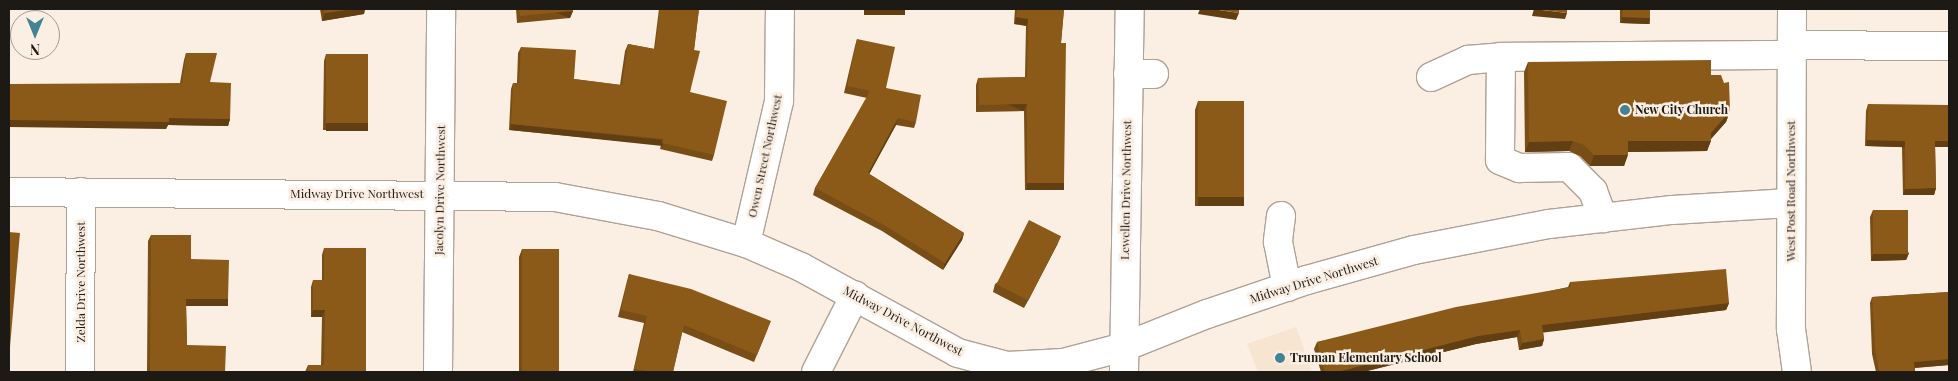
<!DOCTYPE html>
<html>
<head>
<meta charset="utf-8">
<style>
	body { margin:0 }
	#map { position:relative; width:1958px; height:381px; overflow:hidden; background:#fbeee2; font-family:"Playfair Display",serif }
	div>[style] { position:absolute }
	.built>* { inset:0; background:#f7e5d2 }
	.roads { filter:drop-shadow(1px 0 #aea297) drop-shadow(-1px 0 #aea297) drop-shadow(0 1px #aea297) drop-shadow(0 -1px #aea297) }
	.minor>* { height:28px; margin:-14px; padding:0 14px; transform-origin:14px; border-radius:14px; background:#fff }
	.wall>* { inset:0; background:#784d16 }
	.shaded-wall>* { inset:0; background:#613f12; transform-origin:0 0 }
	.building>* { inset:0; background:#8b5a19; transform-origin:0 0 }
	.dots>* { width:14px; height:14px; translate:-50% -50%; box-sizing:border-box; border:2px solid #fbeee2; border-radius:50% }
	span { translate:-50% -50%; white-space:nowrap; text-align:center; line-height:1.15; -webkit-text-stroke:5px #fbeee2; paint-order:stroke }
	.poi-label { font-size:12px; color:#1d1914; font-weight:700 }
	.left { translate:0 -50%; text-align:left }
	.street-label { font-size:12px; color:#1d1914 }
	.frame { position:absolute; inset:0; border:10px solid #1d1914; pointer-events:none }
	.north { position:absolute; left:10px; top:10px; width:50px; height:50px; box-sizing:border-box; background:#fbeee2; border:1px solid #a29990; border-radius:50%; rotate:180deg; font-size:14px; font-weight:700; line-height:20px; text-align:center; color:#1d1914 }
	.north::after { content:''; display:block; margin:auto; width:18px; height:22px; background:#428395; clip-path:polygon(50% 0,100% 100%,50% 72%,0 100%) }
</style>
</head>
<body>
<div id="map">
	<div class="built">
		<i style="clip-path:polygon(1296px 327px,1312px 372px,1258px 372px,1247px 344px)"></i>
	</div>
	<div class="roads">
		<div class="minor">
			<i style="left:1792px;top:9px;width:320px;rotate:90.2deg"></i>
			<i style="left:1791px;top:329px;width:43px;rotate:82.1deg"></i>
			<i style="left:1792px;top:45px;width:157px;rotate:0.4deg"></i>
			<i style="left:1501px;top:57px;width:103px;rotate:90.6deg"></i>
			<i style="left:1500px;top:160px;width:21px;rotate:23deg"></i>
			<i style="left:1519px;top:168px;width:50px;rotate:-1.1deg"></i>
			<i style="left:1569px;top:167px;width:34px;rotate:45deg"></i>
			<i style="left:1593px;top:191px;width:29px;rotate:70deg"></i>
			<i style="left:1128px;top:74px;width:26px"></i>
			<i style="left:1431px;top:77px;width:41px;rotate:-24.7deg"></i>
			<i style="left:1468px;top:60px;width:33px;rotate:-5deg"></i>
			<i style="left:1501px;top:57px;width:291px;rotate:-0.4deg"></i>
			<i style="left:9px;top:192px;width:546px;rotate:0.52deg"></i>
			<i style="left:555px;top:197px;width:105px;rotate:10.5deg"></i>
			<i style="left:658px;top:216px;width:92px;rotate:17.1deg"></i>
			<i style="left:746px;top:243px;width:60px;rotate:23.6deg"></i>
			<i style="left:801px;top:267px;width:179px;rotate:28.7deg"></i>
			<i style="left:958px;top:353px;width:51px;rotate:14.9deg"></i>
			<i style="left:1007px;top:366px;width:56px;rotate:-3.1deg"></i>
			<i style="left:1063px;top:363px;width:63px;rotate:-14.7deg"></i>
			<i style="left:1124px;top:347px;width:89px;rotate:-21.7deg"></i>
			<i style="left:1207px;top:314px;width:106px;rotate:-18.8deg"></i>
			<i style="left:1307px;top:280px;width:111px;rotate:-15.7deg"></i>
			<i style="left:1414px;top:250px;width:137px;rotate:-10.9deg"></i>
			<i style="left:1549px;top:224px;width:124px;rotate:-6.5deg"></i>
			<i style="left:1672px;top:210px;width:118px;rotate:-3.4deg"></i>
			<i style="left:1281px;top:216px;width:26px;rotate:97deg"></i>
			<i style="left:1278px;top:242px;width:46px;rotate:78.7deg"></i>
			<i style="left:746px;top:243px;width:146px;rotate:-76.9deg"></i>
			<i style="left:779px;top:101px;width:92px;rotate:-89.4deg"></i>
			<i style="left:80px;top:372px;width:180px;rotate:-89.7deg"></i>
			<i style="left:438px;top:372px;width:363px;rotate:-89.5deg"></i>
			<i style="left:816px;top:372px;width:86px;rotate:-63.1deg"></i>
			<i style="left:1124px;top:372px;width:363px;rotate:-89.1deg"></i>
		</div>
	</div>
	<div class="wall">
		<i style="clip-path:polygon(320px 9px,365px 9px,364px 14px,322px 21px)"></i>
		<i style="clip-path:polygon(516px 9px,573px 9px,573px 11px,570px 18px,517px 23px)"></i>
		<i style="clip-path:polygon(659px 9px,699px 9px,694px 50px,690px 92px,714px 155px,712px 161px,660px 149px,661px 145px,509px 130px,511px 89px,513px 83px,517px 83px,518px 53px,521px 47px,574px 79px,620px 85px,625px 51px,628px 44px,654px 49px)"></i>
		<i style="clip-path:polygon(1015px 9px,1064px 9px,1061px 43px,1064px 183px,1061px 190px,1025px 190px,1024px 111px,976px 112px,976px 85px,978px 78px,1025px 77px,1026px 26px,1014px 24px)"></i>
		<i style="clip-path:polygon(1620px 9px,1650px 9px,1650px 18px,1648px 24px,1620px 23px)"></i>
		<i style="clip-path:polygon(857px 39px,886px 88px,916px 122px,914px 128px,896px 125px,869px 174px,964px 233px,962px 240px,943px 270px,882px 231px,813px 195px,815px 188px,867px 98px,844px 93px,855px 46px)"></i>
		<i style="clip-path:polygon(186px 53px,210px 82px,230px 119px,228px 126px,168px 125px,166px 129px,180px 83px,184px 60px)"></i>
		<i style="clip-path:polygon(326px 54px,368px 123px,365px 130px,323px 130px,324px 61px)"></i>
		<i style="clip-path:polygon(1528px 62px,1711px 75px,1730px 111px,1726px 122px,1711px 139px,1707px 151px,1628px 152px,1624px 166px,1590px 166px,1580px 156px,1569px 151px,1525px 152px,1524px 72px)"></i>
		<i style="clip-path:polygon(1198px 101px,1241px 206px,1195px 206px,1195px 110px)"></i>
		<i style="clip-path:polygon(1868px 104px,1935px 147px,1936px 188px,1934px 195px,1903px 195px,1902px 147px,1865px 146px,1866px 111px)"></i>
		<i style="clip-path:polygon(1873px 210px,1909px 253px,1906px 260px,1871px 261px,1870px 217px)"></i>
		<i style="clip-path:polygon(151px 235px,191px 259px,228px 299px,226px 306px,186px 306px,187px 345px,225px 372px,147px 372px,148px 241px)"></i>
		<i style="clip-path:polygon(1058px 243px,1024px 308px,993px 292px,995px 284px)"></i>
		<i style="clip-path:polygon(324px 248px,366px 372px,305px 372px,308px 365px,321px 365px,322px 317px,311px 317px,311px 287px,313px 280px,322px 280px,322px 255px)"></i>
		<i style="clip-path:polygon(522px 249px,559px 372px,519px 372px,519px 257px)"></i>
		<i style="clip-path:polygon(629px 274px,768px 328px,754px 362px,682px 332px,673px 372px,633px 372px,644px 323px,618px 317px,627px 281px)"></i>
		<i style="clip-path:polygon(1570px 282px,1729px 303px,1726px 310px,1543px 332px,1544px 339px,1542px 346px,1519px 350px,1517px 337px,1476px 344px,1363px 372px,1321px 372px,1314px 349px,1317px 342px,1568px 287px)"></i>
		<i style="clip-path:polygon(1949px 292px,1949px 365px,1915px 368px,1915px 372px,1876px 372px,1872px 354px,1870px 303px,1872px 297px)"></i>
	</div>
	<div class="shaded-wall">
		<i style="clip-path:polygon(353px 9px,365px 9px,364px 14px,322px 21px,325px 13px)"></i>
		<i style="left:864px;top:9px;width:41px;height:6px"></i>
		<i style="clip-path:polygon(1200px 9px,1212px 9px,1239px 13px,1236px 20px,1198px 14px)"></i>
		<i style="clip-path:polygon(1534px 9px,1567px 13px,1565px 19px,1532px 16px)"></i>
		<i style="left:573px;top:11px;width:8px;height:53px;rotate:113deg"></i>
		<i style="left:1016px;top:17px;width:12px;height:7px;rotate:9deg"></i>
		<i style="left:1622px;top:17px;width:28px;height:6px;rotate:2deg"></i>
		<i style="left:1027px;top:104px;width:8px;height:48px;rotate:113deg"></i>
		<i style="clip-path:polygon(1730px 111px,1726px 122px,1709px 141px,1711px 141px,1707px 151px,1624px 152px,1628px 141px,1711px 133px)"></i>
		<i style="clip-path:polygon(169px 118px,230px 119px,228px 126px,168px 125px,166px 129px,9px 127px,9px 120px)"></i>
		<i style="clip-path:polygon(898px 118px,896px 125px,866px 180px,868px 173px)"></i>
		<i style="left:326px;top:123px;width:42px;height:8px"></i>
		<i style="left:511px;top:124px;width:153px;height:6px;rotate:6deg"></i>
		<i style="left:1867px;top:140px;width:38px;height:6px;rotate:2deg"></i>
		<i style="clip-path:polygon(1573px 141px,1569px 151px,1525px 152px,1529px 142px)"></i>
		<i style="left:1935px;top:141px;width:14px;height:6px"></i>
		<i style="clip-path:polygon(1594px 155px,1628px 155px,1624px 166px,1590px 166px)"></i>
		<i style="left:1027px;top:183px;width:37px;height:7px"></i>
		<i style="clip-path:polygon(1936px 188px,1934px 195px,1903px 195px,1905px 189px)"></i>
		<i style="left:1198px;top:197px;width:46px;height:9px"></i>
		<i style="clip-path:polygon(964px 233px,962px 240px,943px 270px,945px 263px)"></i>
		<i style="clip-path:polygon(1061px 236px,1058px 243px,1024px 308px,1027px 301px)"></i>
		<i style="clip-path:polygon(1909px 253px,1906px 260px,1871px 261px,1873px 254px)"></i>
		<i style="left:186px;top:299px;width:42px;height:7px"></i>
		<i style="clip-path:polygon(1729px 303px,1726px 310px,1540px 333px,1542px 325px)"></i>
		<i style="clip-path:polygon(313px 310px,325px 310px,322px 317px,311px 317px)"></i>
		<i style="clip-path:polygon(1520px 330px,1517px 337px,1476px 344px,1363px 372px,1337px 372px,1478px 336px)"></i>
		<i style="clip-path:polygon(1544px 339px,1542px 346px,1519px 350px,1522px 343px)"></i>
		<i style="clip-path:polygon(1949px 359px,1949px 365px,1911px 368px,1914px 362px)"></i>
	</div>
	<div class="building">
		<i style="clip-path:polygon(324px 9px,353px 9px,325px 13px)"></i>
		<i style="clip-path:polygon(519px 9px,573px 9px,573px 11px,520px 16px)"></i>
		<i style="clip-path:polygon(660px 9px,699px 9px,694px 50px,700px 51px,690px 92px,727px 101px,714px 155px,662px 143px,663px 139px,511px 124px,513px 83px,519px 83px,521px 47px,576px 50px,574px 79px,622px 85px,628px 44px,655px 49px)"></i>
		<i style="clip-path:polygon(1017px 9px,1064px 9px,1061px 43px,1066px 43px,1064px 183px,1027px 183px,1027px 104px,979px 105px,978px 78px,1027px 77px,1028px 19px,1016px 17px)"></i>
		<i style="clip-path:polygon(1212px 9px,1239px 9px,1239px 13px)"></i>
		<i style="clip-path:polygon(1534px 9px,1567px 9px,1567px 13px)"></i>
		<i style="clip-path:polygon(1623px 9px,1650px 9px,1650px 18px,1622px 17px)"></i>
		<i style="clip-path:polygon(857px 39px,895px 47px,886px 88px,921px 95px,916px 122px,898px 118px,868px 173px,964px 233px,945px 263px,884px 225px,815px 188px,870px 91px,847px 86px)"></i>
		<i style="clip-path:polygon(186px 53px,217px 53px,210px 82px,231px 83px,230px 119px,169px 118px,169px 122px,9px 120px,9px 84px,182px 83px)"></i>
		<i style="left:326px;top:54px;width:42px;height:69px"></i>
		<i style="clip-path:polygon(1711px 60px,1711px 75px,1721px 75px,1724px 83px,1729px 82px,1730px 111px,1711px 133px,1711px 141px,1628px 141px,1628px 155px,1594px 155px,1584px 145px,1573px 141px,1529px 142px,1528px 62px)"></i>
		<i style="left:1198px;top:101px;width:46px;height:96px"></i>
		<i style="clip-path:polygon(1868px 104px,1949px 105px,1949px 141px,1935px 141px,1936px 188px,1905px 189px,1905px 141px,1867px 140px)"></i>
		<i style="left:1873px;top:210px;width:35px;height:44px"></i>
		<i style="left:1029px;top:220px;width:36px;height:72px;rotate:27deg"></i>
		<i style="left:9px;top:232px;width:11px;height:140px;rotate:5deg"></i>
		<i style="clip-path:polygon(151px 235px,191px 235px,191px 259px,229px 260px,228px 299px,186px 299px,187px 345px,226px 346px,225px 372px,150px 372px)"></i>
		<i style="clip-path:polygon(324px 248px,366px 248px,366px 372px,308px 372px,308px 365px,324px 365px,325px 310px,313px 310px,313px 280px,324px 280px)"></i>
		<i style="left:522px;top:249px;width:37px;height:123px"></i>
		<i style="clip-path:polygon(1726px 269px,1729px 303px,1542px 325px,1544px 339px,1522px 343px,1520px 330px,1478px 336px,1337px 372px,1325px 372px,1317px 342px,1456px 307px,1571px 287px,1570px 282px)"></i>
		<i style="clip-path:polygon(629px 274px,691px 289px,771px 321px,757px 355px,684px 325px,673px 372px,651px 372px,634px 369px,647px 316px,621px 310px)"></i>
		<i style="clip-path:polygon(1949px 292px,1949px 359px,1914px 362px,1915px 372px,1879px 372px,1875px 348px,1872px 297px)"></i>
	</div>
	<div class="dots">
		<i style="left:1625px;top:110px;background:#428395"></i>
		<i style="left:1280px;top:358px;background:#428395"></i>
	</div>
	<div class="poi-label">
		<span class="left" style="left:1635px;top:110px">New City Church</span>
		<span class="left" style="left:1290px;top:358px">Truman Elementary School</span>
	</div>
	<div class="street-label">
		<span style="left:765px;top:156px;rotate:-78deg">Owen Street Northwest</span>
		<span style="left:440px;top:190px;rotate:-89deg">Jacolyn Drive Northwest</span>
		<span style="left:1126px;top:190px;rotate:-89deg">Lewellen Drive Northwest</span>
		<span style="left:1791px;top:191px;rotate:-90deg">West Post Road Northwest</span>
		<span style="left:357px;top:194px">Midway Drive Northwest</span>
		<span style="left:1314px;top:280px;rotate:-17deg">Midway Drive Northwest</span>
		<span style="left:81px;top:282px;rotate:-90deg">Zelda Drive Northwest</span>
		<span style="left:903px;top:321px;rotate:28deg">Midway Drive Northwest</span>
	</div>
	<div class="frame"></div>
	<div class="north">N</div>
</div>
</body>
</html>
